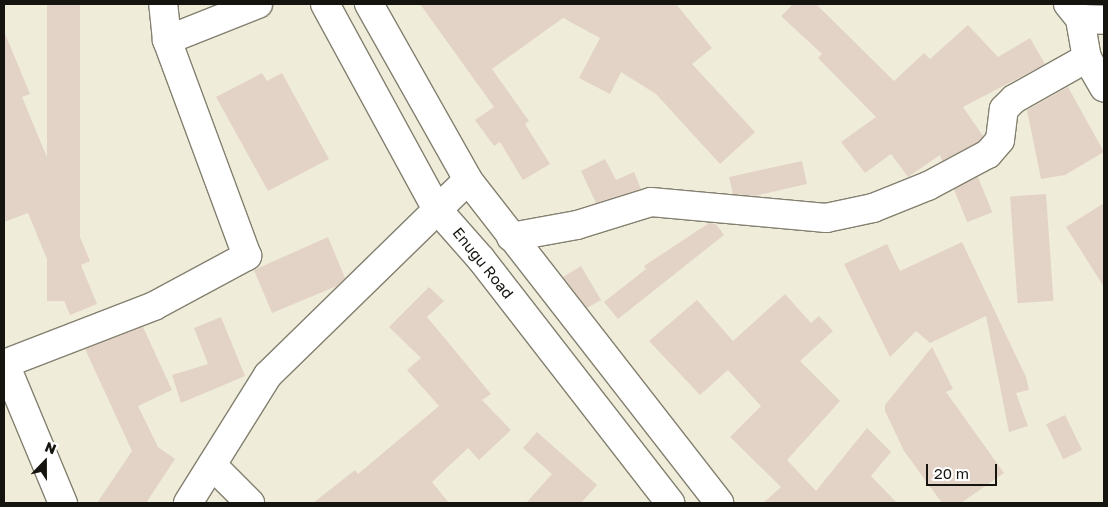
<!DOCTYPE html>
<html>
<head>
<meta charset="utf-8">
<style>
	body { margin:0 }
	#map { position:relative; width:1108px; height:507px; overflow:hidden; background:#f0ecda; font-family:"Golos Text",sans-serif }
	div>[style] { position:absolute }
	.building>* { inset:0; background:#e3d3c7; transform-origin:0 0 }
	.roads { filter:drop-shadow(1px 0 #848070) drop-shadow(-1px 0 #848070) drop-shadow(0 1px #848070) drop-shadow(0 -1px #848070) }
	.minor>* { height:28px; margin:-14px; padding:0 14px; transform-origin:14px; border-radius:14px; background:#fff }
	.major>* { height:28px; margin:-14px; padding:0 14px; transform-origin:14px; border-radius:14px; background:#fff }
	span { translate:-50% -50%; white-space:nowrap; text-align:center; line-height:1.15; -webkit-text-stroke:4px #fff; paint-order:stroke }
	.street-label { font-size:15px; color:#15140e }
	.frame { position:absolute; inset:0; border:5px solid #15140e; pointer-events:none }
	.north { position:absolute; left:20px; top:437px; width:50px; height:50px; -webkit-text-stroke:4px #fff; paint-order:stroke; rotate:22deg; font-size:14px; font-weight:700; line-height:20px; text-align:center; color:#15140e }
	.north::after { content:''; display:block; margin:auto; width:18px; height:22px; background:#15140e; clip-path:polygon(50% 0,100% 100%,50% 72%,0 100%) }
	.scale { position:absolute; left:926px; top:464px; width:71px; height:22px; box-sizing:border-box; border:2px solid #15140e; border-top:0; padding-left:6px; font-size:15px; line-height:18px; white-space:nowrap; color:#15140e; -webkit-text-stroke:4px #fff; paint-order:stroke }
</style>
</head>
<body>
<div id="map">
	<div class="building">
		<i style="left:47px;top:4px;width:33px;height:297px"></i>
		<i style="clip-path:polygon(420px 4px,676px 4px,712px 48px,692px 64px,755px 132px,720px 164px,656px 94px,621px 72px,610px 94px,579px 78px,600px 38px,563px 18px,492px 69px,529px 121px,525px 124px,550px 164px,523px 180px,500px 142px,494px 146px,475px 120px,494px 107px)"></i>
		<i style="clip-path:polygon(793px 4px,816px 4px,894px 81px,924px 53px,930px 59px,968px 25px,998px 57px,1030px 38px,1045px 64px,963px 107px,983px 136px,978px 142px,942px 161px,940px 155px,908px 177px,891px 154px,865px 173px,841px 142px,876px 117px,818px 58px,822px 54px,781px 16px)"></i>
		<i style="clip-path:polygon(4px 31px,30px 94px,22px 97px,90px 261px,81px 265px,97px 304px,70px 315px,28px 213px,4px 222px)"></i>
		<i style="clip-path:polygon(262px 73px,267px 81px,282px 73px,329px 159px,268px 191px,216px 97px)"></i>
		<i style="clip-path:polygon(1068px 87px,1104px 152px,1065px 175px,1041px 179px,1027px 110px)"></i>
		<i style="clip-path:polygon(605px 159px,616px 180px,634px 172px,641px 189px,596px 203px,581px 171px)"></i>
		<i style="clip-path:polygon(802px 161px,807px 184px,754px 196px,733px 194px,729px 177px)"></i>
		<i style="left:978px;top:177px;width:38px;height:27px;rotate:68deg"></i>
		<i style="left:1046px;top:194px;width:107px;height:36px;rotate:86deg"></i>
		<i style="clip-path:polygon(1104px 203px,1104px 287px,1066px 227px)"></i>
		<i style="clip-path:polygon(709px 223px,716px 224px,724px 235px,618px 319px,604px 302px,646px 269px,644px 266px)"></i>
		<i style="clip-path:polygon(328px 237px,345px 278px,337px 286px,272px 313px,254px 270px)"></i>
		<i style="clip-path:polygon(962px 242px,1026px 377px,1029px 390px,1016px 393px,1028px 426px,1009px 432px,986px 316px,930px 343px,916px 331px,890px 357px,844px 264px,887px 244px,900px 271px)"></i>
		<i style="clip-path:polygon(581px 266px,601px 300px,587px 308px,563px 277px)"></i>
		<i style="clip-path:polygon(429px 287px,444px 301px,427px 317px,491px 394px,482px 400px,511px 430px,479px 460px,468px 448px,432px 482px,449px 503px,313px 503px,355px 470px,358px 474px,439px 406px,407px 370px,421px 358px,389px 327px)"></i>
		<i style="clip-path:polygon(785px 294px,811px 323px,819px 316px,833px 331px,800px 361px,840px 401px,787px 460px,816px 491px,867px 428px,891px 452px,871px 476px,897px 503px,763px 503px,781px 487px,730px 437px,761px 406px,728px 370px,700px 395px,649px 341px,697px 300px,733px 341px)"></i>
		<i style="clip-path:polygon(221px 317px,245px 376px,181px 403px,172px 375px,208px 364px,194px 328px)"></i>
		<i style="clip-path:polygon(143px 327px,172px 390px,138px 406px,158px 447px,175px 459px,146px 503px,97px 503px,132px 451px,85px 349px)"></i>
		<i style="clip-path:polygon(932px 347px,953px 389px,946px 392px,1004px 473px,961px 503px,942px 503px,904px 451px,885px 411px,885px 405px)"></i>
		<i style="left:1065px;top:415px;width:39px;height:21px;rotate:64deg"></i>
		<i style="clip-path:polygon(537px 432px,597px 485px,581px 503px,526px 503px,552px 474px,523px 448px)"></i>
	</div>
	<div class="roads">
		<div class="minor">
			<i style="left:1068px;top:4px;width:19px;rotate:51deg"></i>
			<i style="left:1080px;top:19px;width:40px;rotate:80deg"></i>
			<i style="left:1087px;top:58px;width:34px;rotate:60deg"></i>
			<i style="left:1080px;top:19px;width:24px;rotate:2deg"></i>
			<i style="left:167px;top:40px;width:98px;rotate:-21.6deg"></i>
			<i style="left:511px;top:237px;width:67px;rotate:-10.3deg"></i>
			<i style="left:577px;top:225px;width:77px;rotate:-17.3deg"></i>
			<i style="left:651px;top:202px;width:176px;rotate:5.2deg"></i>
			<i style="left:826px;top:218px;width:48px;rotate:-12deg"></i>
			<i style="left:873px;top:208px;width:59px;rotate:-21.8deg"></i>
			<i style="left:928px;top:186px;width:68px;rotate:-28.1deg"></i>
			<i style="left:988px;top:154px;width:18px;rotate:-49deg"></i>
			<i style="left:1000px;top:140px;width:31px;rotate:-83deg"></i>
			<i style="left:1004px;top:109px;width:14px;rotate:-45deg"></i>
			<i style="left:1014px;top:99px;width:84px;rotate:-29.3deg"></i>
			<i style="left:4px;top:364px;width:161px;rotate:-21.1deg"></i>
			<i style="left:154px;top:306px;width:106px;rotate:-28.3deg"></i>
			<i style="left:247px;top:256px;width:230px;rotate:-110.3deg"></i>
			<i style="left:167px;top:40px;width:36px;rotate:-96deg"></i>
			<i style="left:5px;top:364px;width:151px;rotate:67.4deg"></i>
			<i style="left:212px;top:465px;width:54px;rotate:45deg"></i>
			<i style="left:188px;top:503px;width:151px;rotate:-58deg"></i>
			<i style="left:268px;top:375px;width:279px;rotate:-44.3deg"></i>
		</div>
		<div class="major">
			<i style="left:325px;top:4px;width:232px;rotate:61.4deg"></i>
			<i style="left:436px;top:208px;width:68px;rotate:48.6deg"></i>
			<i style="left:481px;top:259px;width:309px;rotate:52.2deg"></i>
			<i style="left:369px;top:4px;width:202px;rotate:60.6deg"></i>
			<i style="left:468px;top:180px;width:409px;rotate:52.1deg"></i>
		</div>
	</div>
	<div class="street-label">
		<span style="left:483px;top:263px;rotate:51deg">Enugu Road</span>
	</div>
	<div class="frame"></div>
	<div class="north">N</div>
	<div class="scale">20 m</div>
</div>
</body>
</html>
